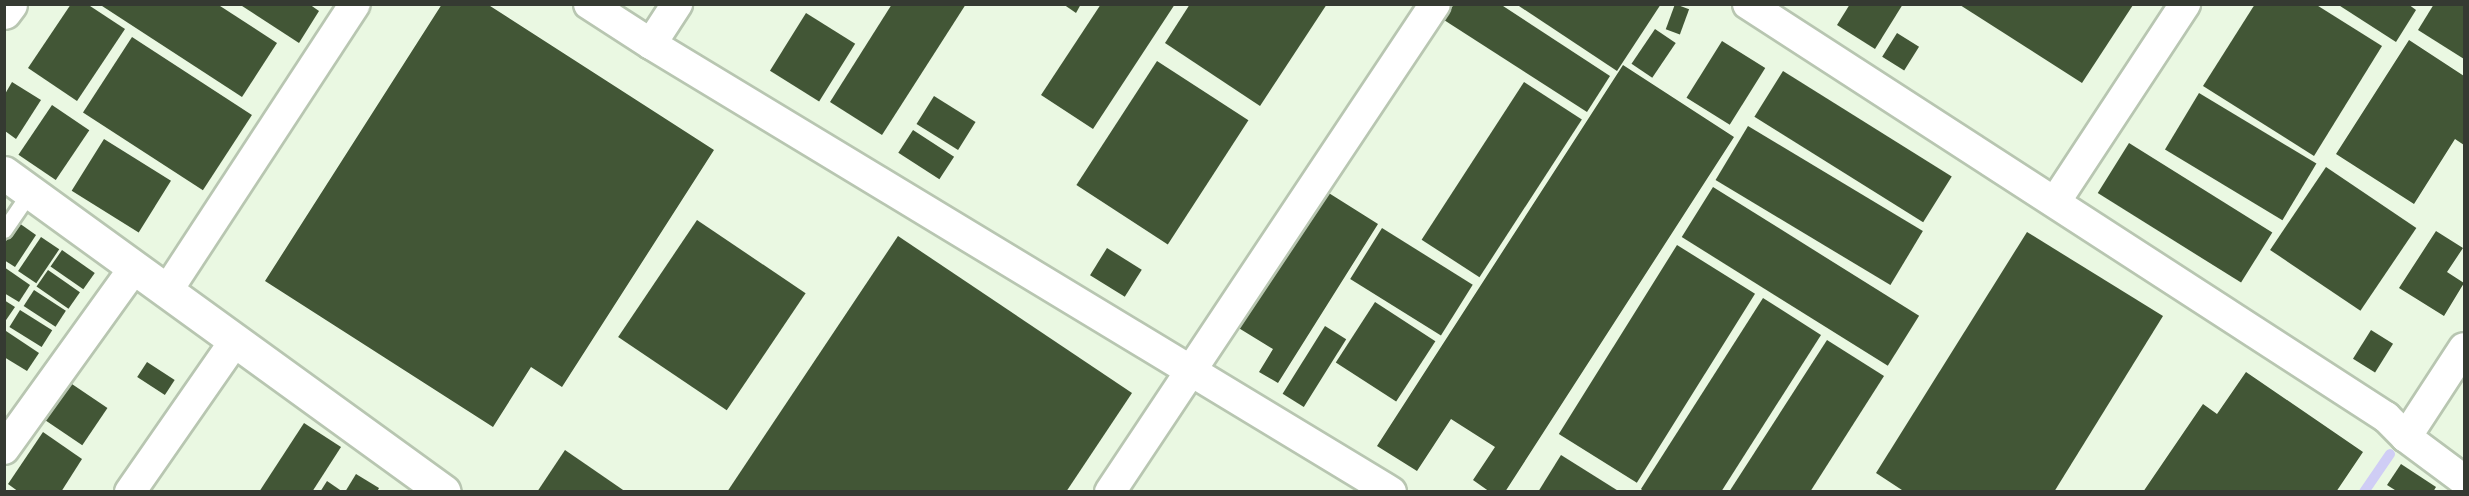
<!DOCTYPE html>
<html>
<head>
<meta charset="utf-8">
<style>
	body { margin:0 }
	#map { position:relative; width:2469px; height:496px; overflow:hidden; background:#eaf8e2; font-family:Rubik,sans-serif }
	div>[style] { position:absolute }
	.stream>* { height:10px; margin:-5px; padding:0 5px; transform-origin:5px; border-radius:5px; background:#cfcdf5 }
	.building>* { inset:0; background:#425636; transform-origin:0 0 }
	.roads { filter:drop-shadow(2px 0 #b8c6b1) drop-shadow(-2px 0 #b8c6b1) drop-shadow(0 2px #b8c6b1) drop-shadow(0 -2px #b8c6b1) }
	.lane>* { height:15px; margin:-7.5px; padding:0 7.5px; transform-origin:7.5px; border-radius:7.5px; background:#fff }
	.street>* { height:30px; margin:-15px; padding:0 15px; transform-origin:15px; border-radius:15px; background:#fff }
	.secondary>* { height:33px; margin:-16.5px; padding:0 16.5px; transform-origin:16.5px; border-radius:16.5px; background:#fff }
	span { translate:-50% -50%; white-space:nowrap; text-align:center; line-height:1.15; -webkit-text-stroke:6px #fff; paint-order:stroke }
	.frame { position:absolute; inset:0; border:6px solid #353a32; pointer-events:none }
</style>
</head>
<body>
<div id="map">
	<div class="stream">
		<i style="left:2364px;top:492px;width:46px;rotate:-55.6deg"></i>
	</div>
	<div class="building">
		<i style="clip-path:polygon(71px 4px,87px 4px,125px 29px,77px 101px,28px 68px)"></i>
		<i style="clip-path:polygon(99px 4px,217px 4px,277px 43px,242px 97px)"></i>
		<i style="clip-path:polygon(239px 4px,309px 4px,319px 11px,299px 43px)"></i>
		<i style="clip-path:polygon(442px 4px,487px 4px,714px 150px,562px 387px,531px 367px,493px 427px,265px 281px)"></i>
		<i style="clip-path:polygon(892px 4px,966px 4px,882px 135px,830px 102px)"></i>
		<i style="clip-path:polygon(1063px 4px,1081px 4px,1076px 13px)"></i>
		<i style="clip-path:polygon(1101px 4px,1175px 4px,1093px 129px,1041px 95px)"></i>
		<i style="clip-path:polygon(1190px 4px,1327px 4px,1260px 106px,1165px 43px)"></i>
		<i style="clip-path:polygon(1454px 4px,1500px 4px,1610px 76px,1587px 112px,1444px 20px)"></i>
		<i style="clip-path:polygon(1516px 4px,1661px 4px,1617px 71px)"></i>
		<i style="left:1675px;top:4px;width:15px;height:27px;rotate:20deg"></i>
		<i style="clip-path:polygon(1850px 4px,1903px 4px,1875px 49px,1837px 25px)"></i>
		<i style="clip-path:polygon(2255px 4px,2315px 4px,2382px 46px,2314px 156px,2203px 86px)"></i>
		<i style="clip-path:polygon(2337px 4px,2408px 4px,2416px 10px,2396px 42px)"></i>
		<i style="clip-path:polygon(2434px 4px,2464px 4px,2464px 59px,2418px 30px)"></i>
		<i style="clip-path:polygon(1960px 5px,2133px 5px,2082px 83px)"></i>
		<i style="left:806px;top:13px;width:58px;height:68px;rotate:32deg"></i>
		<i style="left:1655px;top:29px;width:25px;height:42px;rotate:34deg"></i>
		<i style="left:1897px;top:33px;width:26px;height:28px;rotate:32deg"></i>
		<i style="left:132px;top:37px;width:143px;height:90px;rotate:33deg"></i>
		<i style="clip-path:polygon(2409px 40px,2464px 76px,2464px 145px,2455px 139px,2414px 204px,2336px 154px)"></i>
		<i style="left:1722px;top:41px;width:51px;height:67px;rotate:32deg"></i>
		<i style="left:1157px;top:61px;width:109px;height:148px;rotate:33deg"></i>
		<i style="clip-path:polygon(1623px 65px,1734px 137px,1505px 492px,1490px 492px,1473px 480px,1495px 447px,1451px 419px,1417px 471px,1377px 446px)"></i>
		<i style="left:1783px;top:71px;width:199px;height:54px;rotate:32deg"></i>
		<i style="clip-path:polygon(12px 82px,41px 100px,16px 139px,5px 131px,5px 94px)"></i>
		<i style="left:1524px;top:82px;width:69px;height:188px;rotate:33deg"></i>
		<i style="left:2199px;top:93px;width:137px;height:66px;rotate:31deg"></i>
		<i style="left:934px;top:96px;width:49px;height:33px;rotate:32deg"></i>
		<i style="left:52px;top:105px;width:45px;height:60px;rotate:34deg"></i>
		<i style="left:1748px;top:126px;width:204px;height:63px;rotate:31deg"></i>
		<i style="left:913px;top:130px;width:49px;height:27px;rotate:33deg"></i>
		<i style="left:104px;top:139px;width:79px;height:61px;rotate:32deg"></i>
		<i style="left:2129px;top:143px;width:169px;height:59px;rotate:32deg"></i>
		<i style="left:2326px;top:167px;width:109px;height:100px;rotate:34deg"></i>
		<i style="left:1713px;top:187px;width:243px;height:59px;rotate:32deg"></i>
		<i style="clip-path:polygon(1324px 190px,1378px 224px,1278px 383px,1259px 372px,1273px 349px,1237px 327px)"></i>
		<i style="left:697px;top:220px;width:131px;height:141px;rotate:34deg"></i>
		<i style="clip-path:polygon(19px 223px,36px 235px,15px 267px,4px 260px,4px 244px)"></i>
		<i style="left:1382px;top:228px;width:107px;height:60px;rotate:32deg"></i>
		<i style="clip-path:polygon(2436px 231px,2463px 248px,2447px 272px,2464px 283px,2444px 316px,2399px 288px)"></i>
		<i style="clip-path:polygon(2027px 232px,2163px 316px,2054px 492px,1905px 492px,1876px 473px)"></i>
		<i style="clip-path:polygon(898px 236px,1132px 393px,1066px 492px,727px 492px)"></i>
		<i style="left:41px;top:237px;width:22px;height:41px;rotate:34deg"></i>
		<i style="left:1677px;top:245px;width:92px;height:223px;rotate:32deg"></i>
		<i style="left:1107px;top:248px;width:41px;height:32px;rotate:32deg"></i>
		<i style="left:62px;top:250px;width:40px;height:20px;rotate:35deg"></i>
		<i style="clip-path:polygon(4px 267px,30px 285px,19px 302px,4px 293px)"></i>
		<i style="left:48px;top:270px;width:39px;height:20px;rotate:35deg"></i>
		<i style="left:34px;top:290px;width:38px;height:19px;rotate:33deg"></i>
		<i style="clip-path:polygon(1763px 298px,1821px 335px,1721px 492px,1644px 492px,1641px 489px)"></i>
		<i style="clip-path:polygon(4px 300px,15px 307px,4px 323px)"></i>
		<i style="left:1375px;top:302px;width:72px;height:72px;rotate:33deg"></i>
		<i style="left:20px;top:310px;width:38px;height:20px;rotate:32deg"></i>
		<i style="left:1325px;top:326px;width:25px;height:80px;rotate:32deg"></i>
		<i style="left:2371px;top:330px;width:26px;height:34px;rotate:32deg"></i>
		<i style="clip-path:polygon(6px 331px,39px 353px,27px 371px,4px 357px)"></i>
		<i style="clip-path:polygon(1827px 340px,1884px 376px,1810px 492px,1729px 492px)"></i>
		<i style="left:147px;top:362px;width:33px;height:18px;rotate:33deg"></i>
		<i style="clip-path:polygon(2246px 372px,2363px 452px,2336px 492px,2143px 492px,2203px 404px,2217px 414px)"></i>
		<i style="left:66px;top:380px;width:50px;height:45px;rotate:34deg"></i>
		<i style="clip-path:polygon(304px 423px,341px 447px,312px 492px,259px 492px)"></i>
		<i style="clip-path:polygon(43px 432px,82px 459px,61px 492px,19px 492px,8px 484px)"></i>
		<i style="clip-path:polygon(565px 450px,626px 492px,537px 492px)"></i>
		<i style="clip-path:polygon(1561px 455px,1620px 492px,1538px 492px)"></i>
		<i style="clip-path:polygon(2401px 464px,2436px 487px,2433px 492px,2398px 492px,2387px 485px)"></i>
		<i style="clip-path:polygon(356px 474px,379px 488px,377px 492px,345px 492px)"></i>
		<i style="clip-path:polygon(327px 481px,343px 492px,320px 492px)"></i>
	</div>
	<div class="roads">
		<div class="lane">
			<i style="left:4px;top:230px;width:46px;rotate:-55.6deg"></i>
		</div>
		<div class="street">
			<i style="left:589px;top:4px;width:74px;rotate:32.8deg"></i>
			<i style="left:651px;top:44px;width:48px;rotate:-57deg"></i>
			<i style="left:1748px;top:4px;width:760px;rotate:32.92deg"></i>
			<i style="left:2386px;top:417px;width:28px;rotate:45deg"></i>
			<i style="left:2406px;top:437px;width:106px;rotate:-56.9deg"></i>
			<i style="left:651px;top:44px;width:865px;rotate:31.19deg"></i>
			<i style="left:2055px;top:202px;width:237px;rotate:-56.7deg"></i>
			<i style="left:167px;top:291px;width:343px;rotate:-56.8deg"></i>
			<i style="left:2406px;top:437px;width:72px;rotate:36.6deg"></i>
			<i style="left:4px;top:449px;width:223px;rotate:-54.3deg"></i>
			<i style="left:130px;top:492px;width:184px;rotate:-55.2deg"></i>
			<i style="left:1110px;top:492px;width:586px;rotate:-56.34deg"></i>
		</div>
		<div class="secondary">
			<i style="left:4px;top:12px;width:10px;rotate:-53deg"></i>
			<i style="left:4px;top:173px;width:543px;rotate:35.94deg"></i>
		</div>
	</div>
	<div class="frame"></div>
</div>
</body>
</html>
